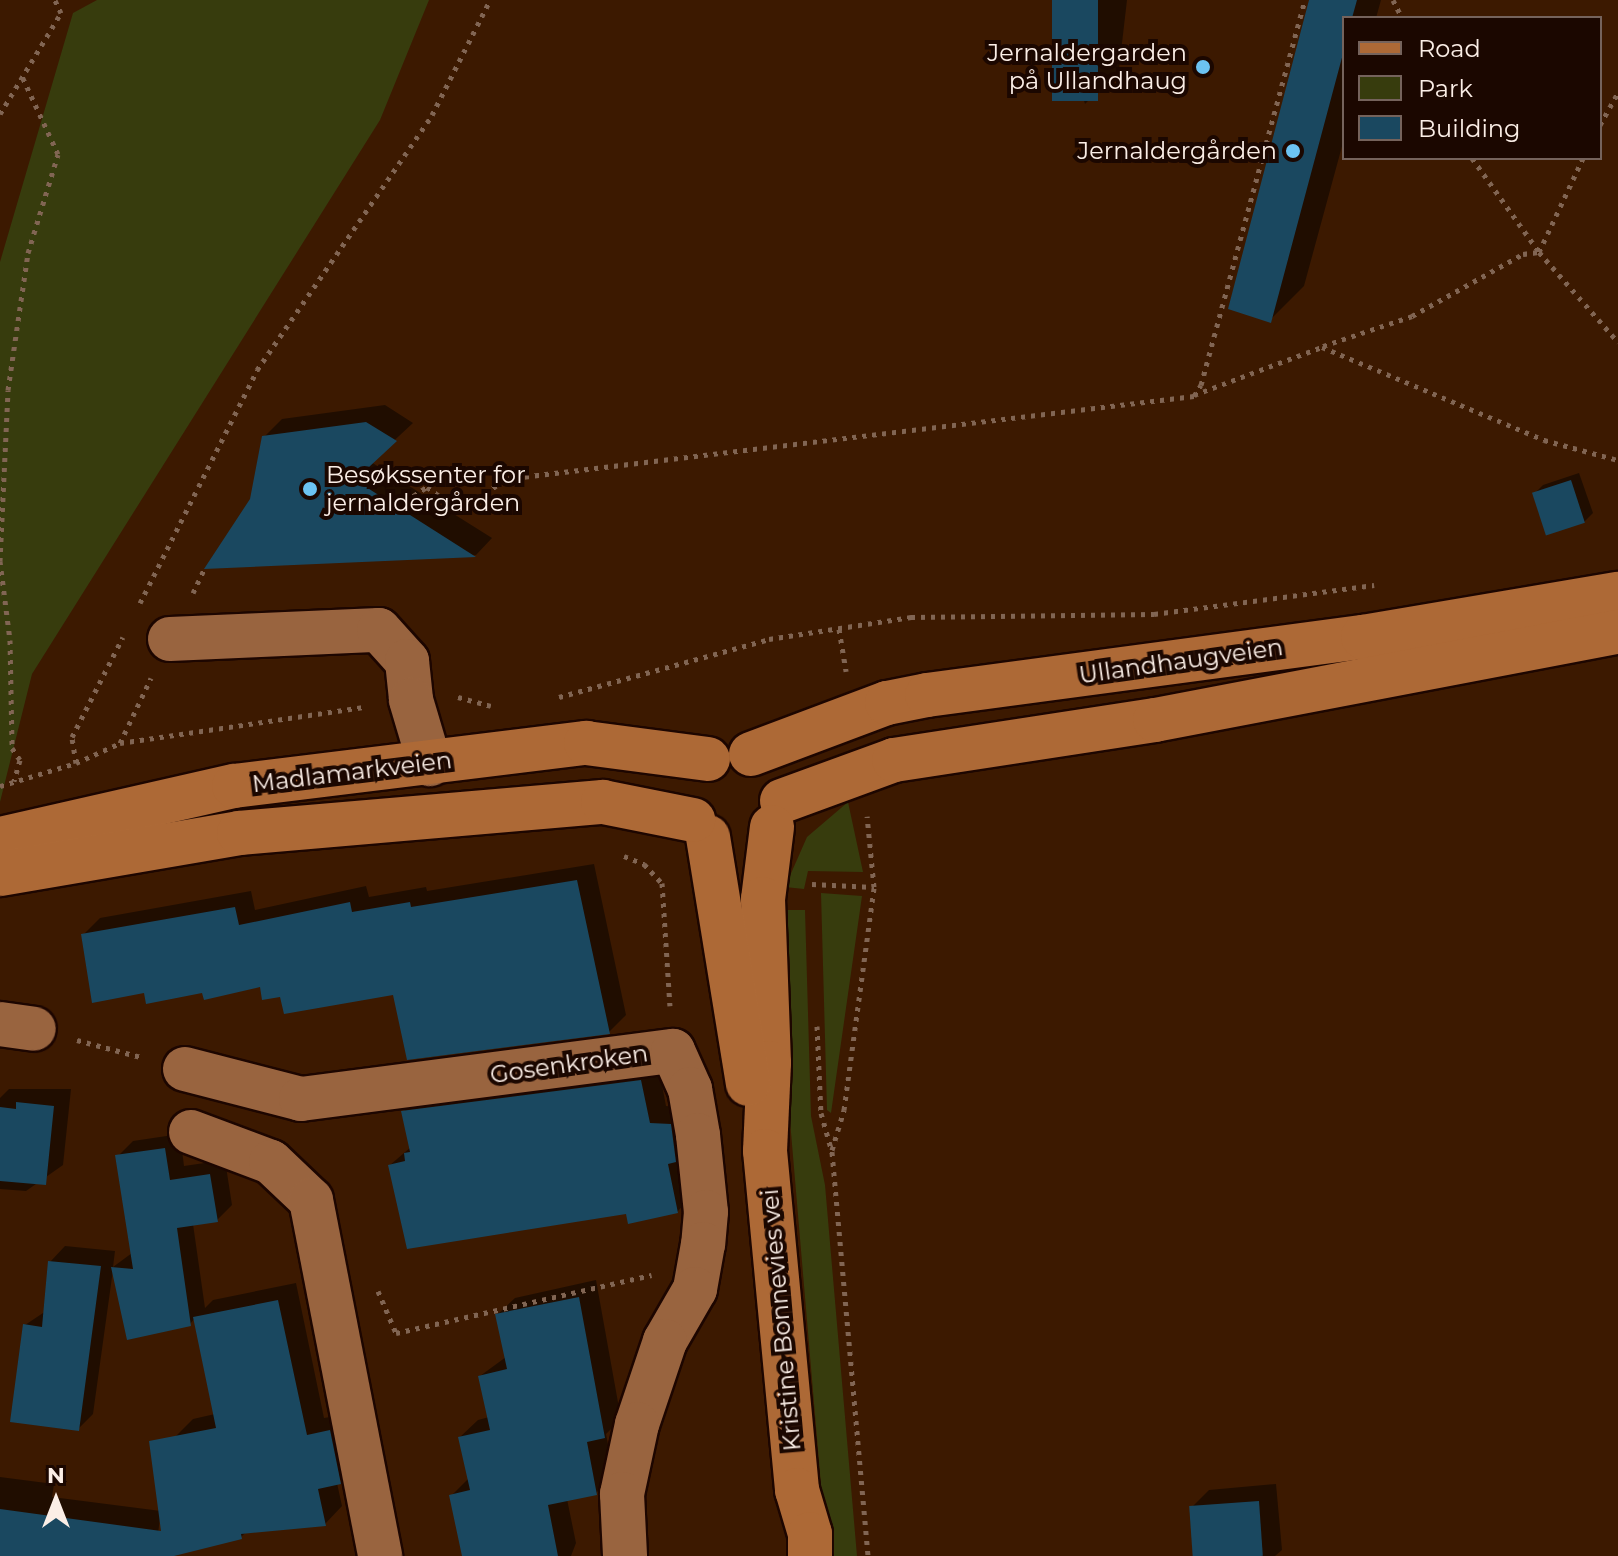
<!DOCTYPE html>
<html>
<head>
<meta charset="utf-8">
<style>
	body { margin:0 }
	#map { position:relative; width:1618px; height:1556px; overflow:hidden; background:#3c1900; font-family:Montserrat,sans-serif }
	div>[style] { position:absolute }
	.green>* { inset:0; background:#373c0d }
	.shadow>* { inset:0; background:#0007 }
	.building>* { inset:0; background:#1a4860; transform-origin:0 0 }
	.path>* { height:5px; margin-top:-2.5px; transform-origin:0; background:repeating-linear-gradient(90deg,#816553 0 4px,transparent 0 10px) }
	.roads { filter:drop-shadow(2px 0 #1d0600) drop-shadow(-2px 0 #1d0600) drop-shadow(0 2px #1d0600) drop-shadow(0 -2px #1d0600) }
	.minor>* { height:44px; margin:-22px; padding:0 22px; transform-origin:22px; border-radius:22px; background:#99643f }
	.major>* { height:44px; margin:-22px; padding:0 22px; transform-origin:22px; border-radius:22px; background:#ad6936 }
	.dots>* { width:22px; height:22px; translate:-50% -50%; box-sizing:border-box; border:4px solid #1b0700; border-radius:50% }
	span { translate:-50% -50%; white-space:nowrap; text-align:center; line-height:1.15; -webkit-text-stroke:8px #1b0700; paint-order:stroke }
	.poi-label { font-size:24px; color:#fbeee6 }
	.right { translate:-100% -50%; text-align:right }
	.left { translate:0 -50%; text-align:left }
	.street-label { font-size:24px; color:#fbeee6 }
	.legend { position:absolute; left:1342px; top:16px; width:260px; height:144px; box-sizing:border-box; background:#1b0700; border:2px solid #75635c; margin:0; padding:10px 14px; list-style:none; font-size:24px; color:#fbeee6 }
	.legend li { display:flex; align-items:center; gap:16px; height:40px }
	.legend b { width:40px; border:2px solid #75635c }
	.north { position:absolute; left:16px; top:1460px; width:80px; height:80px; -webkit-text-stroke:6px #1b0700; paint-order:stroke; rotate:0deg; font-size:22px; font-weight:700; line-height:32px; text-align:center; color:#fbeee6 }
	.north::after { content:''; display:block; margin:auto; width:28px; height:36px; background:#fbeee6; clip-path:polygon(50% 0,100% 100%,50% 72%,0 100%) }
</style>
</head>
<body>
<div id="map">
	<div class="green">
		<i style="clip-path:polygon(97px 0,429px 0,380px 120px,32px 674px,0 802px,0 262px,73px 13px)"></i>
		<i style="clip-path:polygon(848px 802px,863px 872px,808px 871px,804px 889px,785px 887px,807px 837px)"></i>
		<i style="clip-path:polygon(821px 893px,862px 896px,831px 1113px,827px 1110px)"></i>
		<i style="clip-path:polygon(783px 910px,805px 910px,811px 1116px,825px 1185px,857px 1556px,827px 1556px,784px 1050px)"></i>
	</div>
	<div class="shadow">
		<i style="clip-path:polygon(1054px 0,1127px 0,1119px 69px,1085px 104px)"></i>
		<i style="clip-path:polygon(1311px 0,1381px 0,1376px 18px,1344px 18px,1344px 139px,1304px 286px,1270px 320px)"></i>
		<i style="clip-path:polygon(385px 405px,413px 423px,371px 462px,492px 538px,476px 555px,208px 567px,252px 499px,264px 437px,282px 419px)"></i>
		<i style="clip-path:polygon(1579px 473px,1593px 513px,1584px 522px,1535px 493px,1543px 485px)"></i>
		<i style="clip-path:polygon(594px 864px,626px 1015px,609px 1032px,394px 992px,261px 985px,145px 990px,83px 935px,100px 918px,251px 891px,255px 910px,366px 886px,369px 897px,426px 887px,427px 891px)"></i>
		<i style="clip-path:polygon(658px 1064px,666px 1106px,687px 1108px,694px 1194px,677px 1212px,628px 1212px,390px 1165px,411px 1147px,403px 1112px,420px 1095px)"></i>
		<i style="clip-path:polygon(9px 1089px,71px 1089px,63px 1165px,26px 1191px,0 1189px,0 1098px)"></i>
		<i style="clip-path:polygon(180px 1134px,184px 1166px,225px 1160px,232px 1205px,217px 1220px,193px 1224px,205px 1308px,213px 1300px,296px 1283px,324px 1418px,348px 1414px,357px 1464px,337px 1483px,342px 1506px,325px 1524px,247px 1531px,241px 1537px,175px 1437px,193px 1419px,215px 1414px,195px 1318px,190px 1324px,113px 1270px,93px 1414px,78px 1429px,25px 1325px,46px 1311px,50px 1262px,65px 1246px,115px 1251px,113px 1267px,132px 1253px,118px 1156px,133px 1141px)"></i>
		<i style="clip-path:polygon(596px 1280px,621px 1419px,606px 1434px,614px 1475px,596px 1493px,567px 1499px,576px 1543px,571px 1556px,464px 1556px,451px 1496px,469px 1478px,460px 1437px,478px 1420px,489px 1417px,480px 1376px,506px 1357px,497px 1315px,515px 1298px)"></i>
		<i style="clip-path:polygon(0 1477px,54px 1484px,52px 1497px,161px 1511px,155px 1556px,0 1556px)"></i>
		<i style="clip-path:polygon(1276px 1484px,1282px 1550px,1275px 1556px,1195px 1556px,1191px 1508px,1209px 1490px)"></i>
	</div>
	<div class="building">
		<i style="left:1052px;top:0;width:46px;height:101px"></i>
		<i style="clip-path:polygon(1309px 0,1357px 0,1352px 18px,1344px 18px,1344px 50px,1271px 323px,1228px 309px)"></i>
		<i style="clip-path:polygon(366px 422px,397px 441px,355px 480px,476px 557px,204px 569px,250px 499px,262px 436px)"></i>
		<i style="left:1571px;top:480px;width:45px;height:41px;rotate:72deg"></i>
		<i style="clip-path:polygon(577px 880px,610px 1034px,407px 1060px,393px 995px,284px 1014px,280px 997px,262px 1000px,260px 987px,204px 1000px,202px 993px,146px 1004px,144px 993px,92px 1003px,81px 934px,235px 907px,239px 925px,350px 902px,352px 912px,410px 902px,411px 907px)"></i>
		<i style="clip-path:polygon(641px 1080px,650px 1123px,671px 1124px,676px 1162px,668px 1164px,678px 1213px,628px 1224px,626px 1214px,407px 1249px,388px 1165px,405px 1161px,404px 1153px,410px 1152px,401px 1111px)"></i>
		<i style="clip-path:polygon(16px 1102px,54px 1106px,46px 1185px,0 1181px,0 1107px,16px 1109px)"></i>
		<i style="clip-path:polygon(165px 1148px,170px 1180px,210px 1174px,218px 1222px,177px 1228px,191px 1326px,127px 1340px,111px 1267px,133px 1269px,115px 1155px)"></i>
		<i style="clip-path:polygon(48px 1261px,101px 1266px,79px 1431px,10px 1422px,23px 1324px,42px 1327px)"></i>
		<i style="clip-path:polygon(579px 1297px,605px 1438px,587px 1442px,597px 1495px,548px 1505px,558px 1556px,462px 1556px,449px 1495px,470px 1490px,458px 1437px,490px 1430px,478px 1376px,507px 1369px,495px 1314px)"></i>
		<i style="clip-path:polygon(278px 1300px,307px 1435px,330px 1430px,341px 1484px,318px 1489px,326px 1526px,241px 1534px,242px 1539px,174px 1556px,0 1556px,0 1509px,161px 1531px,149px 1441px,216px 1428px,193px 1317px)"></i>
		<i style="left:1259px;top:1501px;width:55px;height:70px;rotate:86deg"></i>
	</div>
	<div class="path">
		<i style="left:1393px;top:0;width:20px;rotate:63deg"></i>
		<i style="left:0;top:114px;width:118px;rotate:-58.9deg"></i>
		<i style="left:61px;top:13px;width:14px;rotate:-115deg"></i>
		<i style="left:1600px;top:125px;width:37px;rotate:-61deg"></i>
		<i style="left:1472px;top:158px;width:115px;rotate:54.5deg"></i>
		<i style="left:1539px;top:252px;width:120px;rotate:48.7deg"></i>
		<i style="left:1323px;top:346px;width:94px;rotate:-18.6deg"></i>
		<i style="left:1412px;top:316px;width:127px;rotate:-29.2deg"></i>
		<i style="left:1523px;top:254px;width:16px;rotate:-7deg"></i>
		<i style="left:1539px;top:252px;width:104px;rotate:-64.9deg"></i>
		<i style="left:1194px;top:395px;width:137px;rotate:-20.6deg"></i>
		<i style="left:1322px;top:347px;width:241px;rotate:22.7deg"></i>
		<i style="left:1544px;top:440px;width:77px;rotate:15.1deg"></i>
		<i style="left:397px;top:507px;width:36px;rotate:-34deg"></i>
		<i style="left:427px;top:487px;width:42px;rotate:36.3deg"></i>
		<i style="left:461px;top:512px;width:55px;rotate:-36.9deg"></i>
		<i style="left:505px;top:479px;width:694px;rotate:-6.87deg"></i>
		<i style="left:1194px;top:396px;width:13px;rotate:-58deg"></i>
		<i style="left:1201px;top:385px;width:399px;rotate:-74.9deg"></i>
		<i style="left:0;top:561px;width:171px;rotate:-87.3deg"></i>
		<i style="left:8px;top:390px;width:138px;rotate:-81.7deg"></i>
		<i style="left:28px;top:253px;width:103px;rotate:-73.1deg"></i>
		<i style="left:58px;top:154px;width:86px;rotate:-114.8deg"></i>
		<i style="left:0;top:561px;width:80px;rotate:82.8deg"></i>
		<i style="left:10px;top:640px;width:108px;rotate:88.9deg"></i>
		<i style="left:12px;top:748px;width:14px;rotate:56deg"></i>
		<i style="left:20px;top:760px;width:22px;rotate:106deg"></i>
		<i style="left:193px;top:593px;width:26px;rotate:-65deg"></i>
		<i style="left:140px;top:603px;width:261px;rotate:-63.3deg"></i>
		<i style="left:257px;top:370px;width:309px;rotate:-55.5deg"></i>
		<i style="left:432px;top:115px;width:129px;rotate:-63.2deg"></i>
		<i style="left:839px;top:629px;width:43px;rotate:80.5deg"></i>
		<i style="left:458px;top:697px;width:34px;rotate:15deg"></i>
		<i style="left:559px;top:697px;width:218px;rotate:-15.4deg"></i>
		<i style="left:769px;top:639px;width:144px;rotate:-8.8deg"></i>
		<i style="left:911px;top:617px;width:243px;rotate:-0.7deg"></i>
		<i style="left:1154px;top:614px;width:222px;rotate:-7.5deg"></i>
		<i style="left:120px;top:743px;width:72px;rotate:-64.5deg"></i>
		<i style="left:76px;top:763px;width:26px;rotate:-99deg"></i>
		<i style="left:72px;top:737px;width:112px;rotate:-63deg"></i>
		<i style="left:0;top:786px;width:79px;rotate:-16.8deg"></i>
		<i style="left:76px;top:763px;width:48px;rotate:-24.4deg"></i>
		<i style="left:120px;top:743px;width:248px;rotate:-8.4deg"></i>
		<i style="left:624px;top:856px;width:22px;rotate:22deg"></i>
		<i style="left:644px;top:864px;width:26px;rotate:47deg"></i>
		<i style="left:662px;top:883px;width:123px;rotate:86.3deg"></i>
		<i style="left:812px;top:884px;width:62px;rotate:2.8deg"></i>
		<i style="left:817px;top:1026px;width:87px;rotate:87.4deg"></i>
		<i style="left:821px;top:1113px;width:41px;rotate:74.2deg"></i>
		<i style="left:832px;top:1152px;width:406px;rotate:84.9deg"></i>
		<i style="left:77px;top:1040px;width:66px;rotate:14.9deg"></i>
		<i style="left:832px;top:1150px;width:42px;rotate:-73.3deg"></i>
		<i style="left:844px;top:1110px;width:225px;rotate:-82.3deg"></i>
		<i style="left:874px;top:887px;width:71px;rotate:-95.6deg"></i>
		<i style="left:378px;top:1291px;width:46px;rotate:66.8deg"></i>
		<i style="left:396px;top:1333px;width:262px;rotate:-12.8deg"></i>
	</div>
	<div class="roads">
		<div class="minor">
			<i style="left:170px;top:639px;width:209px;rotate:-2.5deg"></i>
			<i style="left:379px;top:630px;width:42px;rotate:47.9deg"></i>
			<i style="left:407px;top:661px;width:39px;rotate:84deg"></i>
			<i style="left:411px;top:700px;width:67px;rotate:73.5deg"></i>
			<i style="left:0;top:1024px;width:34px;rotate:8deg"></i>
			<i style="left:185px;top:1069px;width:120px;rotate:14.5deg"></i>
			<i style="left:301px;top:1099px;width:375px;rotate:-7.4deg"></i>
			<i style="left:673px;top:1051px;width:42px;rotate:65.9deg"></i>
			<i style="left:690px;top:1089px;width:47px;rotate:80.1deg"></i>
			<i style="left:698px;top:1135px;width:77px;rotate:84.1deg"></i>
			<i style="left:706px;top:1212px;width:32px;rotate:95deg"></i>
			<i style="left:703px;top:1244px;width:46px;rotate:100.1deg"></i>
			<i style="left:695px;top:1289px;width:60px;rotate:120deg"></i>
			<i style="left:665px;top:1341px;width:88px;rotate:108.6deg"></i>
			<i style="left:637px;top:1424px;width:72px;rotate:102.1deg"></i>
			<i style="left:622px;top:1494px;width:62px;rotate:87.2deg"></i>
			<i style="left:191px;top:1132px;width:85px;rotate:20.6deg"></i>
			<i style="left:271px;top:1162px;width:55px;rotate:43.5deg"></i>
			<i style="left:311px;top:1200px;width:363px;rotate:79deg"></i>
		</div>
		<div class="major">
			<i style="left:751px;top:754px;width:145px;rotate:-20.6deg"></i>
			<i style="left:887px;top:703px;width:41px;rotate:-11.3deg"></i>
			<i style="left:927px;top:695px;width:440px;rotate:-7.6deg"></i>
			<i style="left:1363px;top:637px;width:259px;rotate:-9.6deg"></i>
			<i style="left:782px;top:801px;width:119px;rotate:-20.1deg"></i>
			<i style="left:894px;top:760px;width:264px;rotate:-8.7deg"></i>
			<i style="left:1155px;top:720px;width:471px;rotate:-10.8deg"></i>
			<i style="left:772px;top:827px;width:73px;rotate:97.1deg"></i>
			<i style="left:763px;top:899px;width:164px;rotate:87.9deg"></i>
			<i style="left:769px;top:1063px;width:88px;rotate:92.6deg"></i>
			<i style="left:765px;top:1151px;width:341px;rotate:84.6deg"></i>
			<i style="left:797px;top:1490px;width:46px;rotate:73.5deg"></i>
			<i style="left:810px;top:1534px;width:22px;rotate:90deg"></i>
			<i style="left:708px;top:837px;width:250px;rotate:80.8deg"></i>
			<i style="left:0;top:839px;width:240px;rotate:-12.8deg"></i>
			<i style="left:234px;top:786px;width:355px;rotate:-7deg"></i>
			<i style="left:586px;top:743px;width:123px;rotate:7.5deg"></i>
			<i style="left:0;top:874px;width:242px;rotate:-9.7deg"></i>
			<i style="left:239px;top:833px;width:365px;rotate:-4.9deg"></i>
			<i style="left:603px;top:802px;width:92px;rotate:11.3deg"></i>
		</div>
	</div>
	<div class="dots">
		<i style="left:1203px;top:67px;background:#6cc3f2"></i>
		<i style="left:1293px;top:151px;background:#6cc3f2"></i>
		<i style="left:310px;top:489px;background:#6cc3f2"></i>
	</div>
	<div class="poi-label">
		<span class="right" style="left:1187px;top:67px">Jernaldergarden<br>på Ullandhaug</span>
		<span class="right" style="left:1277px;top:151px">Jernaldergården</span>
		<span class="left" style="left:326px;top:489px">Besøkssenter for<br>jernaldergården</span>
	</div>
	<div class="street-label">
		<span style="left:1181px;top:661px;rotate:-8deg">Ullandhaugveien</span>
		<span style="left:352px;top:772px;rotate:-7deg">Madlamarkveien</span>
		<span style="left:569px;top:1064px;rotate:-8deg">Gosenkroken</span>
		<span style="left:781px;top:1320px;rotate:-95deg">Kristine Bonnevies vei</span>
	</div>
	<ul class="legend">
	<li><b style="height:10px;background:#ad6936"></b>Road</li>
	<li><b style="height:22px;background:#373c0d"></b>Park</li>
	<li><b style="height:22px;background:#1a4860"></b>Building</li>
	</ul>
	<div class="north">N</div>
</div>
</body>
</html>
